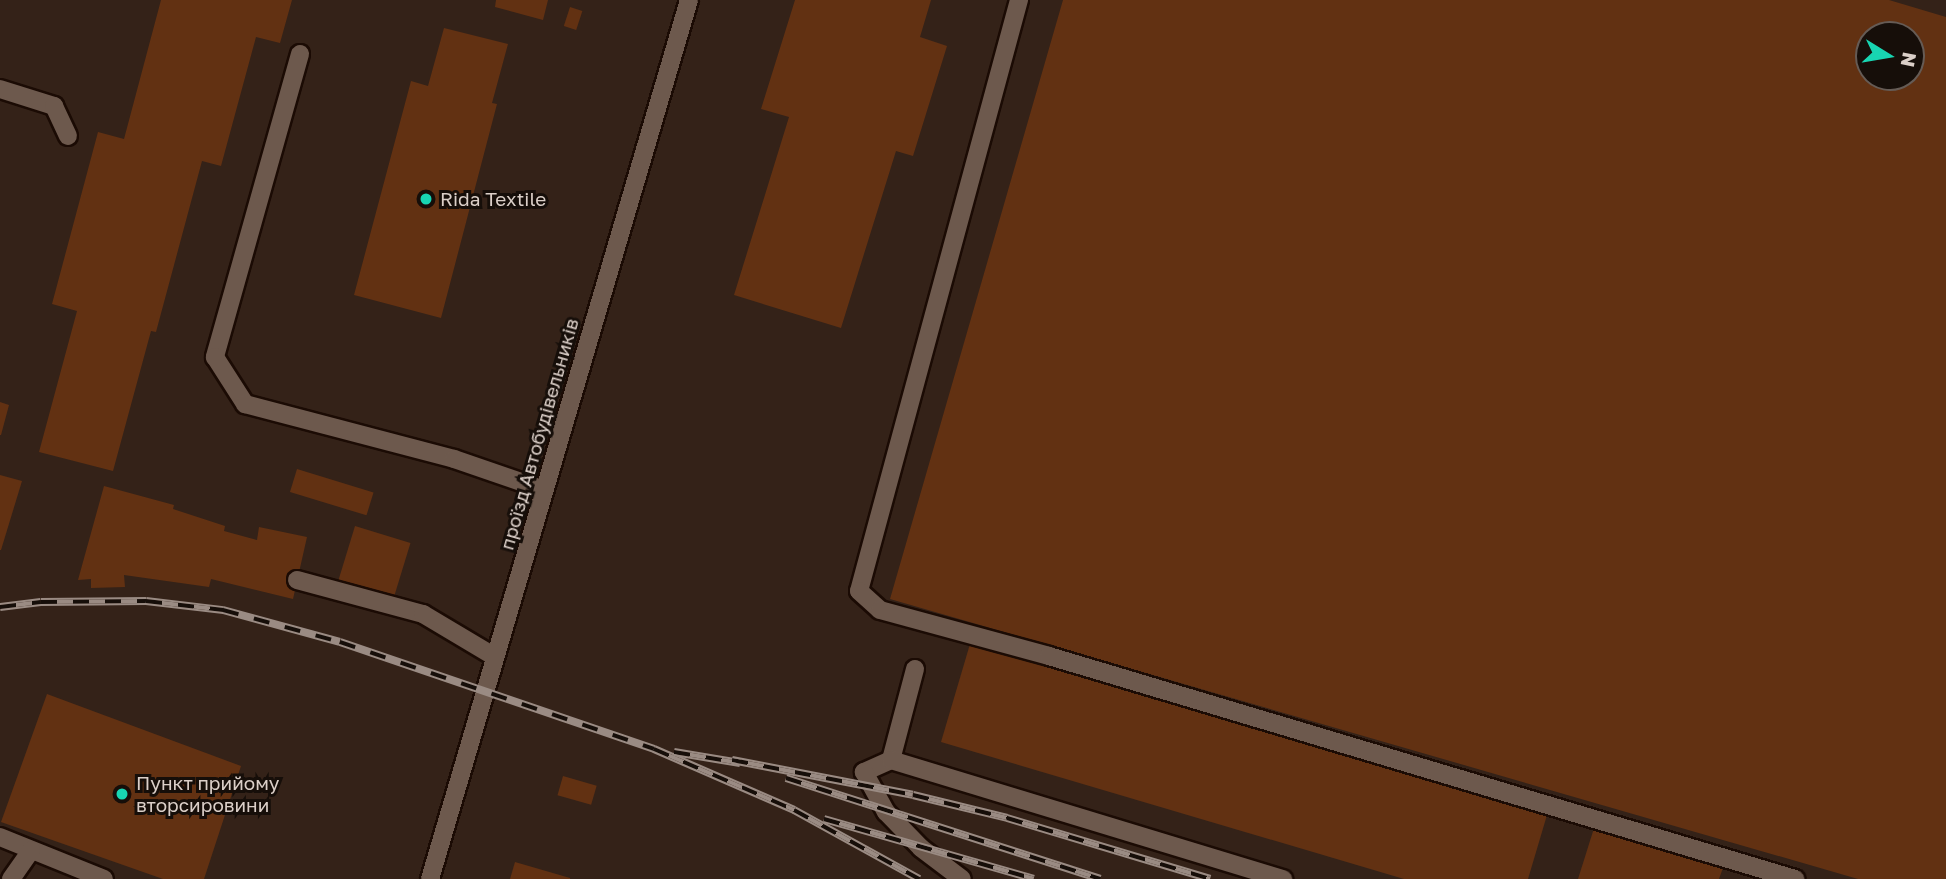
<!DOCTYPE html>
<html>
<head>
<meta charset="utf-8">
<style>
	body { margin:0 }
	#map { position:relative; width:1946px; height:879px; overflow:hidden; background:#342218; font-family:"Golos Text",sans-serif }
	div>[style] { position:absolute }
	.building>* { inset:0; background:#623112; transform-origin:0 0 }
	.roads { filter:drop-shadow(2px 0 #1b0b04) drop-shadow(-2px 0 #1b0b04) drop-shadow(0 2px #1b0b04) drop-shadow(0 -2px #1b0b04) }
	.minor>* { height:18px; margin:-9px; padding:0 9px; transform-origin:9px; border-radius:9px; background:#6d594d }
	.rail>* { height:8px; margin-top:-4px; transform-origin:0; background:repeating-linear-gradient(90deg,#160e09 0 16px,#9a8b83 0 32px); box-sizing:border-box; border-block:2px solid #9a8b83 }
	.dots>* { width:19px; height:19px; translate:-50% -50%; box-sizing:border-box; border:4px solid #160e09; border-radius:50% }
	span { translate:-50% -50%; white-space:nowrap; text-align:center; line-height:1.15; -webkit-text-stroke:6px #160e09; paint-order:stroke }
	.poi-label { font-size:19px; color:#dbcfc8 }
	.left { translate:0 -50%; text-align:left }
	.street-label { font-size:19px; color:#dbcfc8 }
	.north { position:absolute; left:1855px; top:21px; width:70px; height:70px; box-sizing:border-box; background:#160e09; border:2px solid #655b55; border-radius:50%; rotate:101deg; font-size:19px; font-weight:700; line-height:28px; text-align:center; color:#dbcfc8 }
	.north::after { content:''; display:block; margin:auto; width:24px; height:32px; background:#18d5b2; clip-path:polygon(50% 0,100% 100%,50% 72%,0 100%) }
</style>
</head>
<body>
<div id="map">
	<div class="building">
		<i style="clip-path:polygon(161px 0,292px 0,280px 43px,256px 37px,221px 166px,202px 161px,156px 332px,151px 331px,113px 471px,39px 452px,77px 311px,52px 304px,98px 132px,124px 139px)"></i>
		<i style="clip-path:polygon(496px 0,548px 0,543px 20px,495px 7px)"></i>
		<i style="clip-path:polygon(795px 0,931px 0,920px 37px,947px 46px,913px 156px,896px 151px,841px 328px,734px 295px,789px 117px,761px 109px)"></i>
		<i style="clip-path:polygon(evenodd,1063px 0,1889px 0,1946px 17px,1946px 879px,1858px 879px,890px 599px,1063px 0,1869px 35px,1911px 35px,1911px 77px,1869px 77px,1869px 35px)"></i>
		<i style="left:570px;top:7px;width:13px;height:20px;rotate:18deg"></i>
		<i style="clip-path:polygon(444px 28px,508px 44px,492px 103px,497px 104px,441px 318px,354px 295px,411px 81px,428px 86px)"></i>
		<i style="clip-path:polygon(0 402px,9px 405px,1px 435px,0 435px)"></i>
		<i style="left:297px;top:469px;width:80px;height:24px;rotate:17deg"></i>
		<i style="clip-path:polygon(0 475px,22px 481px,1px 550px,0 550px)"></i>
		<i style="clip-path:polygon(104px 486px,174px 505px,173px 509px,225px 526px,224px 531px,257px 540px,259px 527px,307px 537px,293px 599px,211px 579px,209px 587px,124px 575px,125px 587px,91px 588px,91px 579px,78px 580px)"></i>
		<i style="left:355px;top:526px;width:58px;height:64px;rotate:17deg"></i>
		<i style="clip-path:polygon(970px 644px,1547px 815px,1528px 879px,1404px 879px,941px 742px)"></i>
		<i style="clip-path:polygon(47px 694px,241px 766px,204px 879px,163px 879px,1px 822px)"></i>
		<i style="left:563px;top:776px;width:35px;height:20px;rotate:16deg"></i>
		<i style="clip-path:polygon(1595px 825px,1724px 865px,1719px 879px,1578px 879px)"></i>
		<i style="clip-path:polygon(515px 862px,570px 878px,570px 879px,510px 879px)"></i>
	</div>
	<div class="roads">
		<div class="minor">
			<i style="left:1019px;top:0;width:612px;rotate:105.15deg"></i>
			<i style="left:859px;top:591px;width:28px;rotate:42deg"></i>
			<i style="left:880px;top:610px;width:175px;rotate:15.2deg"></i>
			<i style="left:1049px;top:656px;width:779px;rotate:16.64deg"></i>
			<i style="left:300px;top:54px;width:315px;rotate:105.7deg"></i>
			<i style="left:215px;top:357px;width:56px;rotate:57.4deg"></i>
			<i style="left:245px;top:404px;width:216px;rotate:14.7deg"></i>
			<i style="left:454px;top:459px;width:95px;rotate:19deg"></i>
			<i style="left:0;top:89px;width:57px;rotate:17.5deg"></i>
			<i style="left:54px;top:106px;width:33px;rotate:65deg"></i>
			<i style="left:297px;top:580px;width:131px;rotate:15.1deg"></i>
			<i style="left:423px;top:614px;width:84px;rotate:30.8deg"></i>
			<i style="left:915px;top:669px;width:94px;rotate:104.8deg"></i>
			<i style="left:891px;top:760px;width:30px;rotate:156deg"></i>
			<i style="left:864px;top:772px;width:46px;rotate:61.2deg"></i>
			<i style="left:886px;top:812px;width:50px;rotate:45.8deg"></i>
			<i style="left:921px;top:848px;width:51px;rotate:37.1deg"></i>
			<i style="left:891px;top:760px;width:410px;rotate:16.9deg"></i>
			<i style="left:0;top:837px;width:112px;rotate:22deg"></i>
			<i style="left:11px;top:879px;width:35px;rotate:-55deg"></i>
			<i style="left:430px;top:879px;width:916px;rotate:-73.58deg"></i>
		</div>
	</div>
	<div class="rail">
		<i style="left:0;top:607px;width:41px;rotate:-7deg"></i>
		<i style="left:41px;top:602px;width:105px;rotate:-0.5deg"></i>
		<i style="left:146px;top:601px;width:78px;rotate:6.7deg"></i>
		<i style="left:223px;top:610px;width:121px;rotate:15.3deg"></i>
		<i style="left:340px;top:642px;width:332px;rotate:18.8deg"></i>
		<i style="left:654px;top:749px;width:153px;rotate:23.5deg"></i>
		<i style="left:794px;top:810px;width:143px;rotate:28.9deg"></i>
		<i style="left:674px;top:752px;width:67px;rotate:9.5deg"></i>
		<i style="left:732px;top:760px;width:184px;rotate:10.9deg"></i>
		<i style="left:913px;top:795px;width:97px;rotate:13.7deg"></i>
		<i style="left:1007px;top:818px;width:212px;rotate:16.7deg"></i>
		<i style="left:786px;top:778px;width:330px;rotate:17.8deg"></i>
		<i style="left:824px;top:819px;width:218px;rotate:15.9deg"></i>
	</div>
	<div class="dots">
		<i style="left:426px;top:199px;background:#18d5b2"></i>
		<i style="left:122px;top:794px;background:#18d5b2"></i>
	</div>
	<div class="poi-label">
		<span class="left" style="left:440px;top:199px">Rida Textile</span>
		<span class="left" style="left:136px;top:794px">Пункт прийому<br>вторсировини</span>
	</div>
	<div class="street-label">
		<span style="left:539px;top:434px;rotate:-74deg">проїзд Автобудівельників</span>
	</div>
	<div class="north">N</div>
</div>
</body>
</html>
